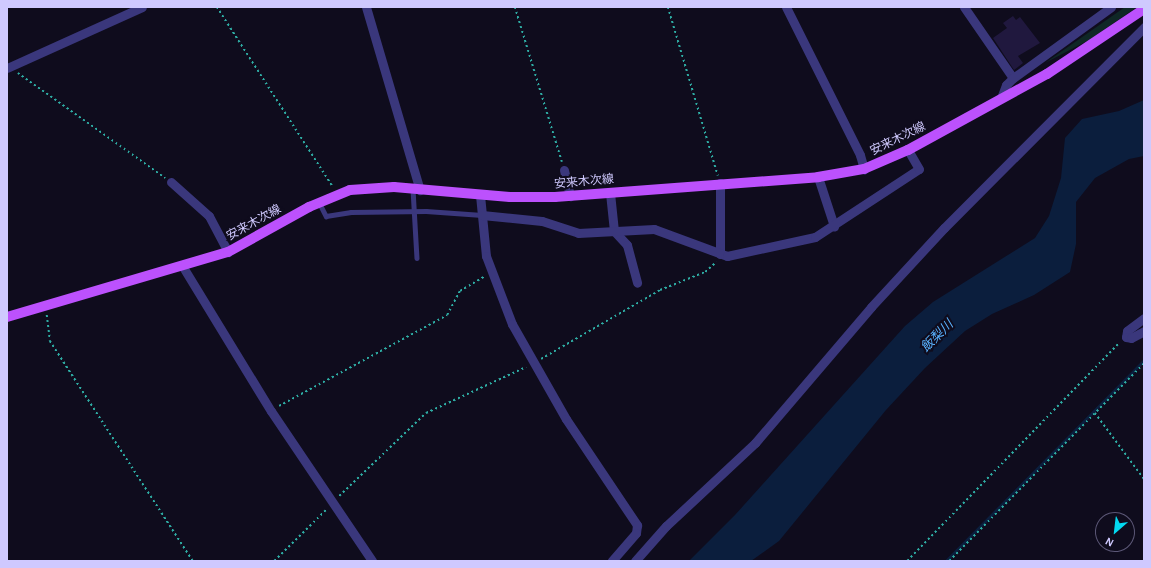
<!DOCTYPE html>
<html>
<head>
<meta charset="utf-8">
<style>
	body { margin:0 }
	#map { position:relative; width:1151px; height:568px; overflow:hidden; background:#0f0c1d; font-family:"Alegreya Sans","Noto Sans JP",sans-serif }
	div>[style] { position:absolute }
	.green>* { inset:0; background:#0f2726 }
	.water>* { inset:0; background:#0b1e3d }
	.stream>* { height:2.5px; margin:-1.25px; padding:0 1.25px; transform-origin:1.25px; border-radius:1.25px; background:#0b1e3d }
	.building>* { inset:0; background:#20183e }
	.path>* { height:1.5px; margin-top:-0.75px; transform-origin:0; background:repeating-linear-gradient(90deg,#2eada4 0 2px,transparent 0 5px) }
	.lane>* { height:4.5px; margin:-2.25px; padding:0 2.25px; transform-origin:2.25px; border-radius:2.25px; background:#3a377c }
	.street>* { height:9px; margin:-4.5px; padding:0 4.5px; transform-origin:4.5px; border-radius:4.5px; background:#3a377c }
	.primary>* { height:10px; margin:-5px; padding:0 5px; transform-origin:5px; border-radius:5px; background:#bc51fd }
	span { translate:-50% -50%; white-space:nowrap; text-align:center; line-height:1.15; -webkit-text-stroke:4px #0f0c1d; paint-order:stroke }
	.street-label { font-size:12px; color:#cfc9fe }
	.water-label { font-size:13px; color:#58b1fd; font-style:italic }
	.frame { position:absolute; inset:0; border:8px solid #cfc9fe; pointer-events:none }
	.north { position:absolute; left:1095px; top:512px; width:40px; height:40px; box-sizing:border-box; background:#0f0c1d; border:1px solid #5c5877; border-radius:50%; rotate:208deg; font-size:11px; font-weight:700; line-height:16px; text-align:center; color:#cfc9fe }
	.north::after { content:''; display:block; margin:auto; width:14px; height:18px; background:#03d9f0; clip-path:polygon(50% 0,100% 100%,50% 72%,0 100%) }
</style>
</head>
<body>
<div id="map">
	<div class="green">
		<i style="clip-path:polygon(1125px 7px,1137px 7px,1089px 40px,1045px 63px)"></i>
	</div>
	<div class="water">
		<i style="clip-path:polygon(1144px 100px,1144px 156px,1129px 159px,1095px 178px,1076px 202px,1076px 244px,1070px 272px,1034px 295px,992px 314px,965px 331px,925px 368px,886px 410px,779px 541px,751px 561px,689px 561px,735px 515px,905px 326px,933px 302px,1035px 238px,1049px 216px,1061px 178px,1065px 138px,1082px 119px,1119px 111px)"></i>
	</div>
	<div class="stream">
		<i style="left:946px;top:561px;width:282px;rotate:-45.4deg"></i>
	</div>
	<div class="building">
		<i style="clip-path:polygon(1013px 16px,1016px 20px,1020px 17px,1040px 43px,1018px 56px,1023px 63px,1014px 70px,993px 38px,1007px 28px,1003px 23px)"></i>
	</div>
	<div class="path">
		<i style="left:217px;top:7px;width:214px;rotate:57.2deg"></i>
		<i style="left:515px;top:7px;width:162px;rotate:73.1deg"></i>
		<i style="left:668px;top:7px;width:176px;rotate:73.5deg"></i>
		<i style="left:18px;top:73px;width:181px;rotate:35.5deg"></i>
		<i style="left:47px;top:315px;width:26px;rotate:83deg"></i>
		<i style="left:50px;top:341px;width:262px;rotate:57deg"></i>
		<i style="left:541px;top:359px;width:138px;rotate:-30.1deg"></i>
		<i style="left:660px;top:290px;width:48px;rotate:-21.8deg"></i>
		<i style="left:705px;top:272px;width:15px;rotate:-42deg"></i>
		<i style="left:279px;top:406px;width:191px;rotate:-28.4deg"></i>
		<i style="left:447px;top:315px;width:27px;rotate:-62deg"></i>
		<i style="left:460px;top:291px;width:29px;rotate:-31deg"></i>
		<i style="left:1095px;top:413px;width:82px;rotate:53.4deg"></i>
		<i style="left:339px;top:496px;width:120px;rotate:-43.7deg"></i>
		<i style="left:426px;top:413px;width:110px;rotate:-24.7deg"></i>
		<i style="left:274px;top:561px;width:74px;rotate:-44.5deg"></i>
		<i style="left:907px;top:561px;width:304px;rotate:-45.8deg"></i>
		<i style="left:949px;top:561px;width:278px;rotate:-45.4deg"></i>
	</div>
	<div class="lane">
		<i style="left:413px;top:189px;width:69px;rotate:86.7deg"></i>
		<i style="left:319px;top:202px;width:16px;rotate:63deg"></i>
		<i style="left:326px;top:216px;width:25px;rotate:-9deg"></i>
		<i style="left:351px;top:212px;width:75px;rotate:-0.8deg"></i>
		<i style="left:426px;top:211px;width:56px;rotate:4.1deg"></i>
	</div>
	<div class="street">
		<i style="left:366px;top:7px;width:191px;rotate:73.6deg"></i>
		<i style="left:786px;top:7px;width:165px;rotate:63.4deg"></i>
		<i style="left:860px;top:155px;width:15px;rotate:74deg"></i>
		<i style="left:964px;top:7px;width:86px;rotate:55.4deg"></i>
		<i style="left:7px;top:68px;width:148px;rotate:-24.3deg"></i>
		<i style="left:1001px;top:98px;width:14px;rotate:-69deg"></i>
		<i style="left:1006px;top:85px;width:10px;rotate:-45deg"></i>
		<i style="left:1013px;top:78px;width:121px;rotate:-35.9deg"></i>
		<i style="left:564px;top:170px;width:27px;rotate:77deg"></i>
		<i style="left:818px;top:177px;width:52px;rotate:71.9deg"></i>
		<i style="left:171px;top:182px;width:51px;rotate:41.8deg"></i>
		<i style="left:209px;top:216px;width:41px;rotate:62.2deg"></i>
		<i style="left:720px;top:183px;width:71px;rotate:90deg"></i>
		<i style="left:610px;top:193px;width:38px;rotate:84deg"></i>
		<i style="left:614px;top:231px;width:19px;rotate:47deg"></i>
		<i style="left:627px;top:245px;width:39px;rotate:75deg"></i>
		<i style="left:480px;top:195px;width:61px;rotate:84.4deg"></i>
		<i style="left:486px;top:256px;width:73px;rotate:69.1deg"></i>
		<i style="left:512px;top:324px;width:109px;rotate:60.4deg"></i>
		<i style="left:566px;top:419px;width:128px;rotate:56.2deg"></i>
		<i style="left:637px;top:525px;width:8px;rotate:97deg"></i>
		<i style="left:636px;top:533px;width:37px;rotate:131deg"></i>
		<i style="left:482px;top:215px;width:60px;rotate:5.7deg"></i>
		<i style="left:542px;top:221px;width:38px;rotate:18deg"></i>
		<i style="left:578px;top:233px;width:76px;rotate:-3deg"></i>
		<i style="left:654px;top:229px;width:78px;rotate:20.3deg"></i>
		<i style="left:727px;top:256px;width:90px;rotate:-12.2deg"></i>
		<i style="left:815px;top:237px;width:124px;rotate:-33.2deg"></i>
		<i style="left:919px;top:169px;width:22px;rotate:-120deg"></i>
		<i style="left:183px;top:267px;width:169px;rotate:58.6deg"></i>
		<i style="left:271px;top:411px;width:181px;rotate:56deg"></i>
		<i style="left:1144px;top:318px;width:21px;rotate:143deg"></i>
		<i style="left:1127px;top:331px;width:6px;rotate:99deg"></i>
		<i style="left:1126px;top:337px;width:5px;rotate:11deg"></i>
		<i style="left:1131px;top:338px;width:15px;rotate:-28deg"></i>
		<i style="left:635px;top:561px;width:47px;rotate:-48.5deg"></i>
		<i style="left:666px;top:526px;width:122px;rotate:-43deg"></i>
		<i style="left:755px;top:443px;width:179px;rotate:-49.5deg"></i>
		<i style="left:871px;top:307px;width:108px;rotate:-47.3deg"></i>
		<i style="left:944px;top:228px;width:284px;rotate:-45.1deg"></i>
	</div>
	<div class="primary">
		<i style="left:7px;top:317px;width:230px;rotate:-16.4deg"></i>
		<i style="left:228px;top:252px;width:93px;rotate:-29.1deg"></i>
		<i style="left:309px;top:207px;width:44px;rotate:-22.5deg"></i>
		<i style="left:350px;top:190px;width:44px;rotate:-3.9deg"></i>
		<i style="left:394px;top:187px;width:116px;rotate:4.9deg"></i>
		<i style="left:510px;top:197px;width:45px"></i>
		<i style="left:555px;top:197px;width:264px;rotate:-4.3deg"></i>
		<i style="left:818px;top:177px;width:47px;rotate:-9.9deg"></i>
		<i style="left:864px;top:169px;width:48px;rotate:-23.4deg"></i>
		<i style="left:908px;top:150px;width:158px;rotate:-28.7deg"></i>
		<i style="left:1047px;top:74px;width:117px;rotate:-33.8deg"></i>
	</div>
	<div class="street-label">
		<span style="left:898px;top:139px;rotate:-26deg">安来木次線</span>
		<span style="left:584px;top:182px;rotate:-5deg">安来木次線</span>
		<span style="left:254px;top:223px;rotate:-29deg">安来木次線</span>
	</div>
	<div class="water-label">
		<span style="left:938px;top:337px;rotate:-45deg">飯梨川</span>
	</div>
	<div class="frame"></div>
	<div class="north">N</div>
</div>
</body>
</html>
